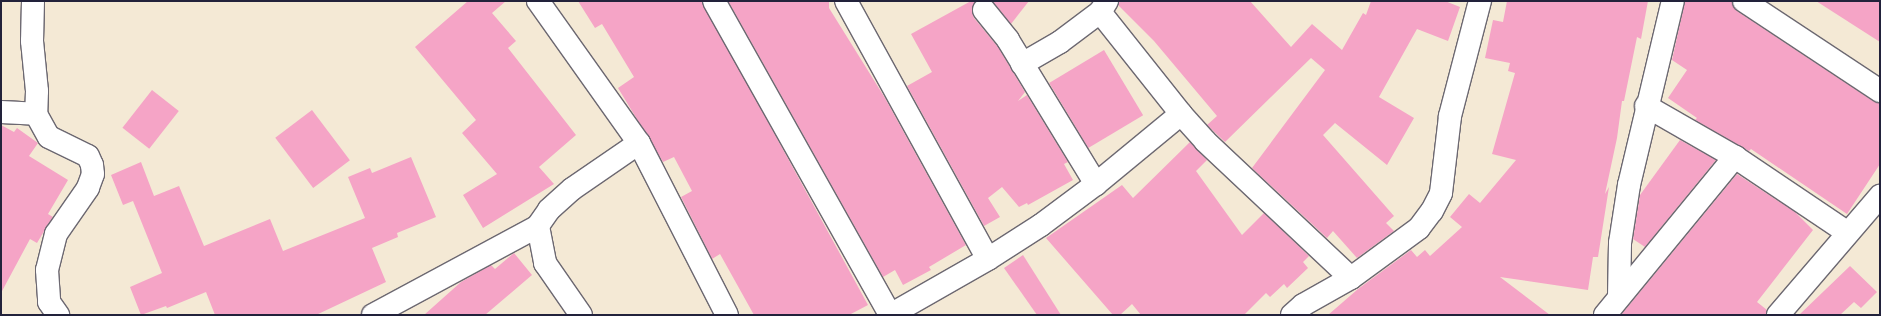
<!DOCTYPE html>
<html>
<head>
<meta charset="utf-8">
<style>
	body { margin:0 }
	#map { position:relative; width:1881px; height:316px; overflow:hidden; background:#f4e9d5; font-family:"Libre Caslon Text",serif }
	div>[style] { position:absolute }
	.building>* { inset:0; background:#f5a4c6; transform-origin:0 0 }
	.roads { filter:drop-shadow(1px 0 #6c6871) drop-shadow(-1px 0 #6c6871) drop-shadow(0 1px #6c6871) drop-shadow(0 -1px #6c6871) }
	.street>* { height:22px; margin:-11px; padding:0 11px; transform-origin:11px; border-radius:11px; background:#fff }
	span { translate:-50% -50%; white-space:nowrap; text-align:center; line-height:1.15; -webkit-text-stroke:3.5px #f7f3e8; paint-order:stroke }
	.frame { position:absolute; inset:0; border:2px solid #22223b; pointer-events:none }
</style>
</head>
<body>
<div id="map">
	<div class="building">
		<i style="clip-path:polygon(468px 1px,506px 1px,492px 13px,516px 41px,508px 48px,576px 135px,539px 167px,554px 184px,483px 228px,463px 195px,497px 174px,462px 133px,476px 120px,415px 47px)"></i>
		<i style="clip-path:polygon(578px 1px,702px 1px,868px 305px,849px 315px,754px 315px,720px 254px,712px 259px,681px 197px,692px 191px,674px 157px,663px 162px,618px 88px,634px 77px,602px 24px,595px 28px)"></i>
		<i style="clip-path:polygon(728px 1px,829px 1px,829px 8px,885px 98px,966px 245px,929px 267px,931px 270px,903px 285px,895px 270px,883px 277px)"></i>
		<i style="clip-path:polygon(971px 1px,976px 1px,972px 11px,974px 18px,998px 47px,1025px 92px,1018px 101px,1027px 95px,1068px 162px,1064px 164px,1073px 180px,1028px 205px,1027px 203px,1019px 207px,1002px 187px,988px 198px,1000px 217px,984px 226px,907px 86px,932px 72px,911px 34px)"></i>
		<i style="clip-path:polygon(992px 1px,1029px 1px,1011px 24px)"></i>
		<i style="clip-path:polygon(1119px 1px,1250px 1px,1291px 47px,1312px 24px,1342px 50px,1363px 13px,1366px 15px,1371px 1px,1445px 1px,1460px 7px,1448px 41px,1417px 29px,1379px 97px,1414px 118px,1387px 165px,1335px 123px,1323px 135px,1394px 216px,1386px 223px,1394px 231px,1357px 258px,1333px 231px,1327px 238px,1252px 168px,1325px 70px,1311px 58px,1225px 142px,1207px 125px,1217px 116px,1154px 41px,1118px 5px)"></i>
		<i style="clip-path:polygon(1507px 1px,1648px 1px,1641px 39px,1637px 37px,1624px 101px,1622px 101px,1617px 138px,1605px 194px,1609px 187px,1598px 257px,1593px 257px,1588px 290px,1500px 277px,1550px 315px,1328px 315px,1358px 289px,1411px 250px,1417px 257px,1425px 250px,1430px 256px,1462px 227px,1450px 217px,1469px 194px,1480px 203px,1516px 160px,1492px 154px,1515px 73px,1508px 71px,1510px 63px,1485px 58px,1493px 20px,1503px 22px)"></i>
		<i style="clip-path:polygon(1685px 1px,1732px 1px,1737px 11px,1873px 101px,1880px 103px,1880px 164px,1847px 214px,1751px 149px,1749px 151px,1695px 120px,1697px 118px,1668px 98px,1687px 70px,1672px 60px)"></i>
		<i style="clip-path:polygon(1816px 1px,1880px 1px,1880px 42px)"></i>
		<i style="left:1104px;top:50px;width:76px;height:64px;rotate:59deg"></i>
		<i style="left:152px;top:90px;width:34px;height:48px;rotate:38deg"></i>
		<i style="left:312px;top:110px;width:63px;height:46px;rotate:53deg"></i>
		<i style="clip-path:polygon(1px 125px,14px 132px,17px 128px,38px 143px,29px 156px,68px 180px,48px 214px,53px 217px,43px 233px,37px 243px,30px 239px,1px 293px)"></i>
		<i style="clip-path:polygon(1680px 140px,1716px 160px,1645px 247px,1633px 239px,1640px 195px)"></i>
		<i style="clip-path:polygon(1190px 142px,1207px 160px,1196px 171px,1242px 235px,1264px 213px,1309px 256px,1303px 262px,1308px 268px,1287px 288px,1284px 284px,1270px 297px,1266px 293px,1244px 315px,1141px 315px,1132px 304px,1120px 315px,1113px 315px,1046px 238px,1122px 185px,1133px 198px)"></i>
		<i style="clip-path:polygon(411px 157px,436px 217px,397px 233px,398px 237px,372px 248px,386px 282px,316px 315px,215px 315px,206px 292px,167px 308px,166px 306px,141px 315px,130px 287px,162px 273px,133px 201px,123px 205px,111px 175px,141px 162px,154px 196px,179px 186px,204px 246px,270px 219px,283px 251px,365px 218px,348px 177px,370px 168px,372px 173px)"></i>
		<i style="clip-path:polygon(1737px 174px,1795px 212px,1813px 230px,1757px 302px,1767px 310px,1766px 315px,1621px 315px)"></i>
		<i style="clip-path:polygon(514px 253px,532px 275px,485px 315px,424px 315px,461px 282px,491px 265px,495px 269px)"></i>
		<i style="clip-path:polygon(1023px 255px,1061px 315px,1037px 315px,1004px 268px)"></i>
		<i style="clip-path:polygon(1850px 266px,1877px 292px,1861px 308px,1854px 302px,1840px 315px,1799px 315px)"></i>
	</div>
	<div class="roads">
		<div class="street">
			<i style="left:33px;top:1px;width:40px;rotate:91.4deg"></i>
			<i style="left:32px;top:41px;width:50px;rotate:84.3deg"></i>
			<i style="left:37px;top:91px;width:23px;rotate:92deg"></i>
			<i style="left:36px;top:114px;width:26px;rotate:61deg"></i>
			<i style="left:49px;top:137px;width:43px;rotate:26deg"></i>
			<i style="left:88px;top:156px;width:10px;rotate:66deg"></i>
			<i style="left:92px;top:165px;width:9px;rotate:84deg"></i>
			<i style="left:93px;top:174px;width:15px;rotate:110deg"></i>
			<i style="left:88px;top:188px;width:56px;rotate:124.8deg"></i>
			<i style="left:56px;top:234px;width:37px;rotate:104deg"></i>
			<i style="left:47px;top:270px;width:32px;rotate:86deg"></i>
			<i style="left:49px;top:302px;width:16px;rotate:55deg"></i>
			<i style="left:538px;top:1px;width:174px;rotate:54.6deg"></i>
			<i style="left:639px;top:143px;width:81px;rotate:145.5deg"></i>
			<i style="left:572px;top:189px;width:31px;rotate:138deg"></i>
			<i style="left:549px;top:210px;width:19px;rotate:125deg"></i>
			<i style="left:538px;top:226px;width:38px;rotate:79deg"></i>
			<i style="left:545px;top:263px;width:63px;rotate:55.3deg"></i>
			<i style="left:714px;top:1px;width:360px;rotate:60.7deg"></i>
			<i style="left:846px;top:1px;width:294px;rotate:61.2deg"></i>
			<i style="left:1107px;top:1px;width:13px;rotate:122deg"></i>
			<i style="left:1100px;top:12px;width:130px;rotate:51.5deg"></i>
			<i style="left:1181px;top:114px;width:36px;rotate:48deg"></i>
			<i style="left:1205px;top:141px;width:200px;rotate:43.2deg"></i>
			<i style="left:1744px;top:1px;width:163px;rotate:33.5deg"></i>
			<i style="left:984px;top:10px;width:38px;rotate:51deg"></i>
			<i style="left:1008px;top:40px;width:169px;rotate:58.6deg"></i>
			<i style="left:1022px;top:64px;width:44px;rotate:-30.1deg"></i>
			<i style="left:1060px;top:42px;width:50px;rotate:-36.9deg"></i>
			<i style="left:1646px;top:106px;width:103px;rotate:29.8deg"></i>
			<i style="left:1735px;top:157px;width:136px;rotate:33.9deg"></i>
			<i style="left:1px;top:112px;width:35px;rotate:3deg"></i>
			<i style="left:639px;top:143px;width:193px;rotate:62.9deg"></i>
			<i style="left:1619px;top:296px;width:53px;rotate:-88.9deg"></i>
			<i style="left:1620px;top:243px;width:59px;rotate:-81.2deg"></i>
			<i style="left:1629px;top:185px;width:189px;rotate:-76.6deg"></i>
			<i style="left:373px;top:315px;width:187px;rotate:-28.3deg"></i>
			<i style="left:890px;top:315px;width:113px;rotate:-29.7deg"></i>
			<i style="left:988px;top:259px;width:63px;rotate:-32.7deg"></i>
			<i style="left:1041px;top:225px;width:69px;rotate:-36.7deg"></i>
			<i style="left:1096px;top:184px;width:110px;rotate:-39.5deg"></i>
			<i style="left:1292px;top:315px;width:15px;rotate:-42deg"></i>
			<i style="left:1303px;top:305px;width:55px;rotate:-29.4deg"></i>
			<i style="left:1351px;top:278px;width:84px;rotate:-36.3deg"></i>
			<i style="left:1419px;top:228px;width:21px;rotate:-53deg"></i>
			<i style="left:1432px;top:211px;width:20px;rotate:-63deg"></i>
			<i style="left:1441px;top:193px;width:78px;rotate:-83.3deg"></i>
			<i style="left:1450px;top:116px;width:119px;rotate:-75.4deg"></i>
			<i style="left:1605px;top:315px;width:205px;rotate:-50.6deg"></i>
			<i style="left:1778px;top:315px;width:157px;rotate:-49.4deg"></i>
		</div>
	</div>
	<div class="frame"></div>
</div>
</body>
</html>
